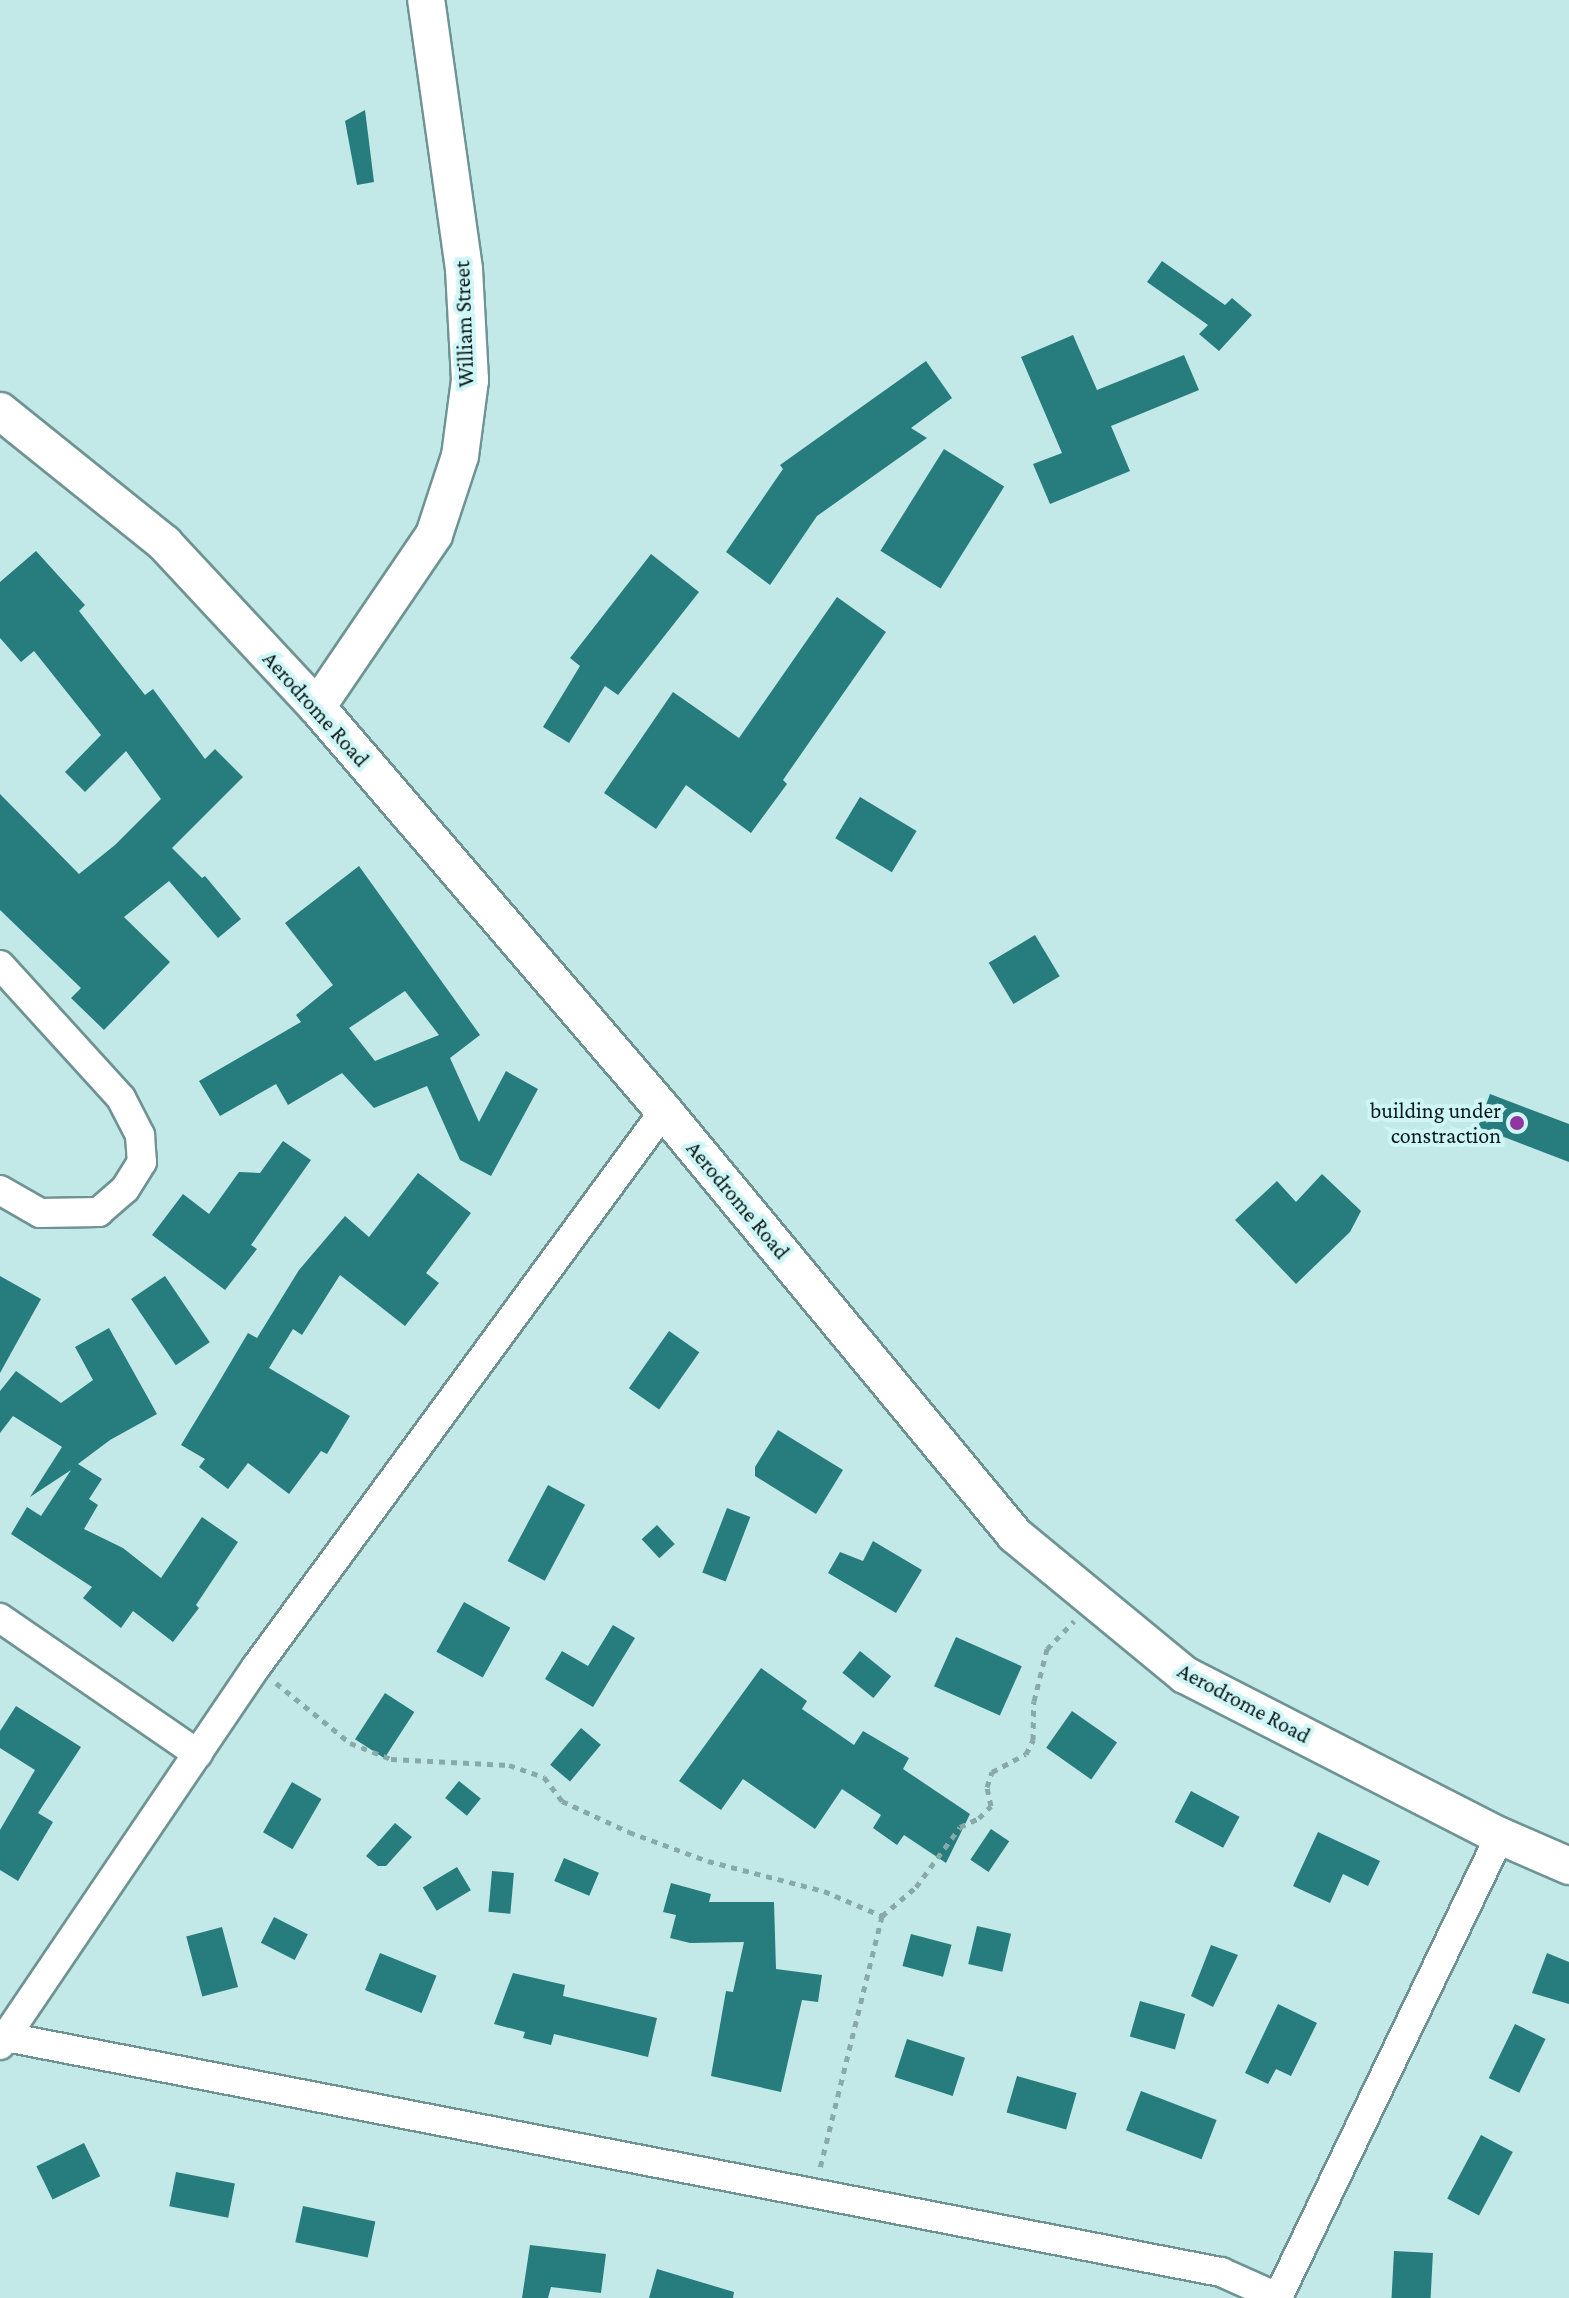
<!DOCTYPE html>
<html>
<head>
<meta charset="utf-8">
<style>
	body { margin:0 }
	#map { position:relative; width:1569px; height:2298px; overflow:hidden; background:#c2e9e8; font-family:"Crimson Pro",serif }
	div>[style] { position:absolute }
	.building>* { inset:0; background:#277c7d; transform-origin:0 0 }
	.path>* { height:5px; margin-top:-2.5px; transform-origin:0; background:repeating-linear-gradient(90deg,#89a8a8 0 6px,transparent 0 12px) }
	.roads { filter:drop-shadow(2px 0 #6f9393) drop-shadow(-2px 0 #6f9393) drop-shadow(0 2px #6f9393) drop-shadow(0 -2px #6f9393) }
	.minor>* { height:28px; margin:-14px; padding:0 14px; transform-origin:14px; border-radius:14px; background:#fff }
	.tertiary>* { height:36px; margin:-18px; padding:0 18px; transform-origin:18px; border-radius:18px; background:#fff }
	.dots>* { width:22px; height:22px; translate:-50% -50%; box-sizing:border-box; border:4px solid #cff6f6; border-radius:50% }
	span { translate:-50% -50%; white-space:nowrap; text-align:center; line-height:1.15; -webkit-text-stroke:8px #cff6f6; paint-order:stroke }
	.street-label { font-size:22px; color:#091818 }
	.poi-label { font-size:22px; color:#091818 }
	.right { translate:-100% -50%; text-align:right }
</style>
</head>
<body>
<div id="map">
	<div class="building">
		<i style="clip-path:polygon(365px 110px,374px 182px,357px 185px,345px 121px)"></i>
		<i style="clip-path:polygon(1162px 261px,1225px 305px,1232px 298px,1252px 315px,1219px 351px,1199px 334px,1208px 325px,1147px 282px)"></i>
		<i style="clip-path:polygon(1073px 335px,1097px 390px,1184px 355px,1199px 390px,1111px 426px,1130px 471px,1050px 504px,1033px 464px,1062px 453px,1021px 357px)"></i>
		<i style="clip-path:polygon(926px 361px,952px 398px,911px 428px,927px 438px,817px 516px,770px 585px,726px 552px,783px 469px,780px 465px)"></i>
		<i style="left:944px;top:449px;width:71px;height:120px;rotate:32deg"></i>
		<i style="clip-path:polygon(36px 551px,85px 605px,79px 611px,145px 695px,153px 689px,205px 759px,215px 749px,243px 777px,172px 848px,202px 878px,205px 876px,241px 919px,218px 938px,169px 881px,124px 917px,170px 962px,104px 1030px,71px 998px,81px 988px,0 910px,0 794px,79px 874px,115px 845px,161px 799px,126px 751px,85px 792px,65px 772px,101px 735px,34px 651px,21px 662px,0 638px,0 582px)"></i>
		<i style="clip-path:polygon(651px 554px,699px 592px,618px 695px,605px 686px,569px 743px,543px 727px,580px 666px,570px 658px)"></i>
		<i style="clip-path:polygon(837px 597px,886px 632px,783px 780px,787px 784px,751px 833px,686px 785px,656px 829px,604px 793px,673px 692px,739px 738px)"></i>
		<i style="left:860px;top:797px;width:66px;height:48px;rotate:31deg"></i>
		<i style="clip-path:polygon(evenodd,359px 866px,480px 1035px,450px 1058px,479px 1122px,506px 1071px,538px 1089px,491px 1176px,460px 1160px,427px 1086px,374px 1108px,342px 1073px,288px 1105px,276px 1084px,220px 1116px,199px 1081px,301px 1022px,296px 1015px,333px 985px,285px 923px,359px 866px,405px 991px,439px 1035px,375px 1061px,349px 1028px,405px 991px)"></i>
		<i style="left:1035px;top:935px;width:48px;height:54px;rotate:59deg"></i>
		<i style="clip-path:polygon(1490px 1094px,1569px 1124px,1569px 1162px,1478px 1127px)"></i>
		<i style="clip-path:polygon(283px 1141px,311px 1160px,251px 1245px,257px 1249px,225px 1290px,152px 1235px,183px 1194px,209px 1214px,239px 1172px,260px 1173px)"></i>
		<i style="clip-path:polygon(418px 1173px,471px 1213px,426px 1273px,439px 1283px,405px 1326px,340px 1275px,302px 1335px,293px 1329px,269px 1368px,350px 1416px,327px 1454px,321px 1451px,289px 1494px,248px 1463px,228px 1489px,199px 1467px,205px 1459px,181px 1445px,216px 1387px,248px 1333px,257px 1338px,299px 1270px,345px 1216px,369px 1237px)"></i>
		<i style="clip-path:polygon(1322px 1174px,1361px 1211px,1350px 1232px,1296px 1284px,1235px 1220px,1277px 1181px,1296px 1202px)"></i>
		<i style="clip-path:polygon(0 1276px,41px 1299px,0 1373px)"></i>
		<i style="left:165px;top:1276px;width:80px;height:41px;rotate:56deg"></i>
		<i style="clip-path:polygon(109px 1328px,157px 1414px,110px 1440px,78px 1464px,102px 1479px,89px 1499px,98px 1505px,84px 1529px,123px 1548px,161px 1578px,202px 1517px,238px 1542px,196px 1605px,199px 1608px,173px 1642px,133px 1611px,121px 1628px,83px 1598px,92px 1587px,11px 1534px,27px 1507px,41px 1516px,71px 1470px,30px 1497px,62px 1447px,13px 1416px,0 1433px,0 1391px,16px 1371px,61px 1403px,93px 1380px,75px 1347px)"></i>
		<i style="left:669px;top:1331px;width:37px;height:70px;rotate:35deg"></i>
		<i style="clip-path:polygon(778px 1430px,843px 1470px,816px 1514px,755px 1476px,755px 1467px)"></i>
		<i style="left:548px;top:1485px;width:42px;height:86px;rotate:28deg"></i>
		<i style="left:727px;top:1508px;width:25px;height:69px;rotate:21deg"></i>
		<i style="left:657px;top:1525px;width:26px;height:21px;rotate:47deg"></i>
		<i style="clip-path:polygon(873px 1541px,922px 1570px,896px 1613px,828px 1573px,840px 1552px,863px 1561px)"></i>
		<i style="left:464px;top:1602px;width:53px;height:57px;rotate:29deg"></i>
		<i style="clip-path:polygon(613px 1625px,635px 1638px,593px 1707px,545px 1679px,562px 1651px,588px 1666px)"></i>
		<i style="left:956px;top:1637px;width:72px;height:54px;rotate:24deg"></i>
		<i style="left:860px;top:1651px;width:40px;height:28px;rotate:39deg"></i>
		<i style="clip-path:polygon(761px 1668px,807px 1701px,802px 1709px,854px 1745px,863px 1731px,909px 1758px,903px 1769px,970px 1814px,946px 1863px,904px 1835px,897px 1845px,873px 1828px,881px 1815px,842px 1789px,815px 1829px,743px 1779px,721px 1810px,679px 1781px)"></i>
		<i style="left:385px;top:1693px;width:35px;height:55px;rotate:33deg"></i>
		<i style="clip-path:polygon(16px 1706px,81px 1747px,38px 1813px,53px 1822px,18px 1881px,0 1870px,0 1830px,35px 1770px,0 1748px,0 1731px)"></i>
		<i style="left:1072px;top:1711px;width:55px;height:45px;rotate:35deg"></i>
		<i style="left:581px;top:1728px;width:26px;height:48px;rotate:40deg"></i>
		<i style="left:459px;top:1781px;width:28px;height:22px;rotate:39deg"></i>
		<i style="left:292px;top:1782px;width:34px;height:58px;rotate:30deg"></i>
		<i style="left:1191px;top:1791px;width:55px;height:35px;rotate:28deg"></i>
		<i style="clip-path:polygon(395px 1823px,412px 1837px,386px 1866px,378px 1866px,366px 1856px)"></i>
		<i style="left:991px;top:1829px;width:22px;height:37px;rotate:34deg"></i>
		<i style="clip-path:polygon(1318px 1832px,1380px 1861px,1368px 1886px,1343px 1874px,1330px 1903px,1293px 1886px)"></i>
		<i style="left:564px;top:1858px;width:38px;height:25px;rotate:23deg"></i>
		<i style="left:457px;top:1867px;width:27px;height:40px;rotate:59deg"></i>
		<i style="left:492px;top:1871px;width:22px;height:41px;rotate:5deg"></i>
		<i style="clip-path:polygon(671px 1883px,711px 1894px,709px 1902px,774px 1902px,776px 1969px,822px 1975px,818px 2002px,802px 2000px,781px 2092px,711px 2076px,726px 1991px,733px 1992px,744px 1942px,690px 1943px,670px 1938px,676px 1915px,663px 1912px)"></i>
		<i style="left:274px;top:1917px;width:38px;height:29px;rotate:27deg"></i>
		<i style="left:977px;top:1926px;width:35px;height:39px;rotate:13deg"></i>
		<i style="left:222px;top:1927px;width:62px;height:37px;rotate:75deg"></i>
		<i style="left:911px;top:1934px;width:42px;height:33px;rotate:15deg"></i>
		<i style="clip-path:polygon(1211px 1945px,1238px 1955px,1213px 2007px,1191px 1996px)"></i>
		<i style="left:380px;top:1953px;width:61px;height:40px;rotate:22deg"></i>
		<i style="clip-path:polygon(1547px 1953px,1569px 1962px,1569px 2004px,1532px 1993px)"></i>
		<i style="clip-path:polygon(513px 1973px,565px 1985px,563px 1996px,657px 2018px,648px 2057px,554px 2034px,551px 2045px,523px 2038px,525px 2032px,494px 2024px)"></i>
		<i style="left:1140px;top:2001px;width:47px;height:37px;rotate:16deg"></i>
		<i style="clip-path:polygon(1278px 2004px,1317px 2023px,1291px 2076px,1276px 2069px,1268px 2084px,1245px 2073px)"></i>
		<i style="left:1515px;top:2024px;width:34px;height:60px;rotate:26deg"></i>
		<i style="left:907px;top:2039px;width:61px;height:40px;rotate:18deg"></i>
		<i style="left:1017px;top:2076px;width:62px;height:38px;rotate:16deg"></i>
		<i style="left:1141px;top:2091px;width:81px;height:42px;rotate:21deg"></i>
		<i style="left:1481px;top:2135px;width:36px;height:72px;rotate:28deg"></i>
		<i style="left:84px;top:2143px;width:37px;height:53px;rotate:64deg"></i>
		<i style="left:176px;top:2172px;width:60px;height:35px;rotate:11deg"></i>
		<i style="left:303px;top:2206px;width:74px;height:37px;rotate:12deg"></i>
		<i style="clip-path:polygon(530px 2245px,606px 2254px,601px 2293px,551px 2287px,548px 2298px,522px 2298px)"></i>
		<i style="left:1394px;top:2251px;width:39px;height:47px;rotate:3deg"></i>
		<i style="clip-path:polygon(657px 2269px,734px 2292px,733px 2298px,649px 2298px)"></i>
	</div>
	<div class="path">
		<i style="left:276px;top:1683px;width:95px;rotate:39deg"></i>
		<i style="left:350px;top:1743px;width:44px;rotate:21.3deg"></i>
		<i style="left:391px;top:1759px;width:118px;rotate:2.9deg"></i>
		<i style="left:509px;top:1765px;width:37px;rotate:19deg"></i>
		<i style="left:544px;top:1777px;width:30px;rotate:53deg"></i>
		<i style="left:562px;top:1801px;width:74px;rotate:24.8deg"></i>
		<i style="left:629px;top:1832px;width:84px;rotate:20.2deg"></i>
		<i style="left:708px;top:1861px;width:120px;rotate:14.5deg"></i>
		<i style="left:824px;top:1891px;width:63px;rotate:23.3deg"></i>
		<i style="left:882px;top:1916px;width:260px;rotate:103.8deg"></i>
		<i style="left:882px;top:1916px;width:45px;rotate:-40.5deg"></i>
		<i style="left:916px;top:1887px;width:74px;rotate:-53.7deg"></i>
		<i style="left:960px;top:1827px;width:21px;rotate:-25deg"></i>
		<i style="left:979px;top:1818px;width:17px;rotate:-45deg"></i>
		<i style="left:991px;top:1806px;width:19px;rotate:-102deg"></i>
		<i style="left:987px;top:1787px;width:16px;rotate:-72deg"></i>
		<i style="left:992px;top:1772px;width:38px;rotate:-28deg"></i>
		<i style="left:1026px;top:1754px;width:16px;rotate:-63deg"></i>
		<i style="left:1033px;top:1740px;width:39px;rotate:-89deg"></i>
		<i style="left:1034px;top:1701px;width:54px;rotate:-76deg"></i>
		<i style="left:1047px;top:1649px;width:39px;rotate:-46deg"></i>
	</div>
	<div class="roads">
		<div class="minor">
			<i style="left:0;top:965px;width:180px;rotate:47.7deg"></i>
			<i style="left:121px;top:1098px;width:42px;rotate:62.8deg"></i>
			<i style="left:140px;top:1135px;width:27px;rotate:86deg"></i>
			<i style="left:142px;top:1162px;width:32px;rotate:122deg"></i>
			<i style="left:125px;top:1189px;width:35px;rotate:139deg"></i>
			<i style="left:99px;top:1212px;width:59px;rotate:179deg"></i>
			<i style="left:40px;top:1213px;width:46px;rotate:-150.1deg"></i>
			<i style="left:0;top:1618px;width:240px;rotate:34.5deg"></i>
			<i style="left:6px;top:2037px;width:1238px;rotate:10.95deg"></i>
			<i style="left:1221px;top:2272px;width:64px;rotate:24.1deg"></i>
			<i style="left:0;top:2045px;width:457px;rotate:-55.9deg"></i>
			<i style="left:256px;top:1667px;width:690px;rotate:-53.73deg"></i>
			<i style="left:1278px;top:2297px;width:512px;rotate:-64.29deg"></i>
		</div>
		<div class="tertiary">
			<i style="left:0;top:411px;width:211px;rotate:38.8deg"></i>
			<i style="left:164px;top:543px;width:224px;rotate:47deg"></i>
			<i style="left:317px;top:707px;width:533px;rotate:49.34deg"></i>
			<i style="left:664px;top:1111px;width:550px;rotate:50.38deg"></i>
			<i style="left:1015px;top:1535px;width:220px;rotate:39.5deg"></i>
			<i style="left:1185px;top:1675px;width:354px;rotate:27.1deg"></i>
			<i style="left:1500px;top:1836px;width:75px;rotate:23.5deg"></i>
			<i style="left:317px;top:707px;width:208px;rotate:-55.8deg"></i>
			<i style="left:434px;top:535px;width:83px;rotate:-71.8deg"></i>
			<i style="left:460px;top:456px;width:77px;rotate:-82.5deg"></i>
			<i style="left:470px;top:380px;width:111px;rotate:-93.1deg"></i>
			<i style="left:464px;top:269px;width:272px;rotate:-98deg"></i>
		</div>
	</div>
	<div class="dots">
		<i style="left:1517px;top:1123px;background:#9035a1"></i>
	</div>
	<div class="street-label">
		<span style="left:464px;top:324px;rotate:-92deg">William Street</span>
		<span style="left:316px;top:709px;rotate:48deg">Aerodrome Road</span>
		<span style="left:738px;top:1200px;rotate:50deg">Aerodrome Road</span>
		<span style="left:1244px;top:1703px;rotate:28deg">Aerodrome Road</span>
	</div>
	<div class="poi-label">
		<span class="right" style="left:1501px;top:1123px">building under<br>constraction</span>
	</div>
</div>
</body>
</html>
